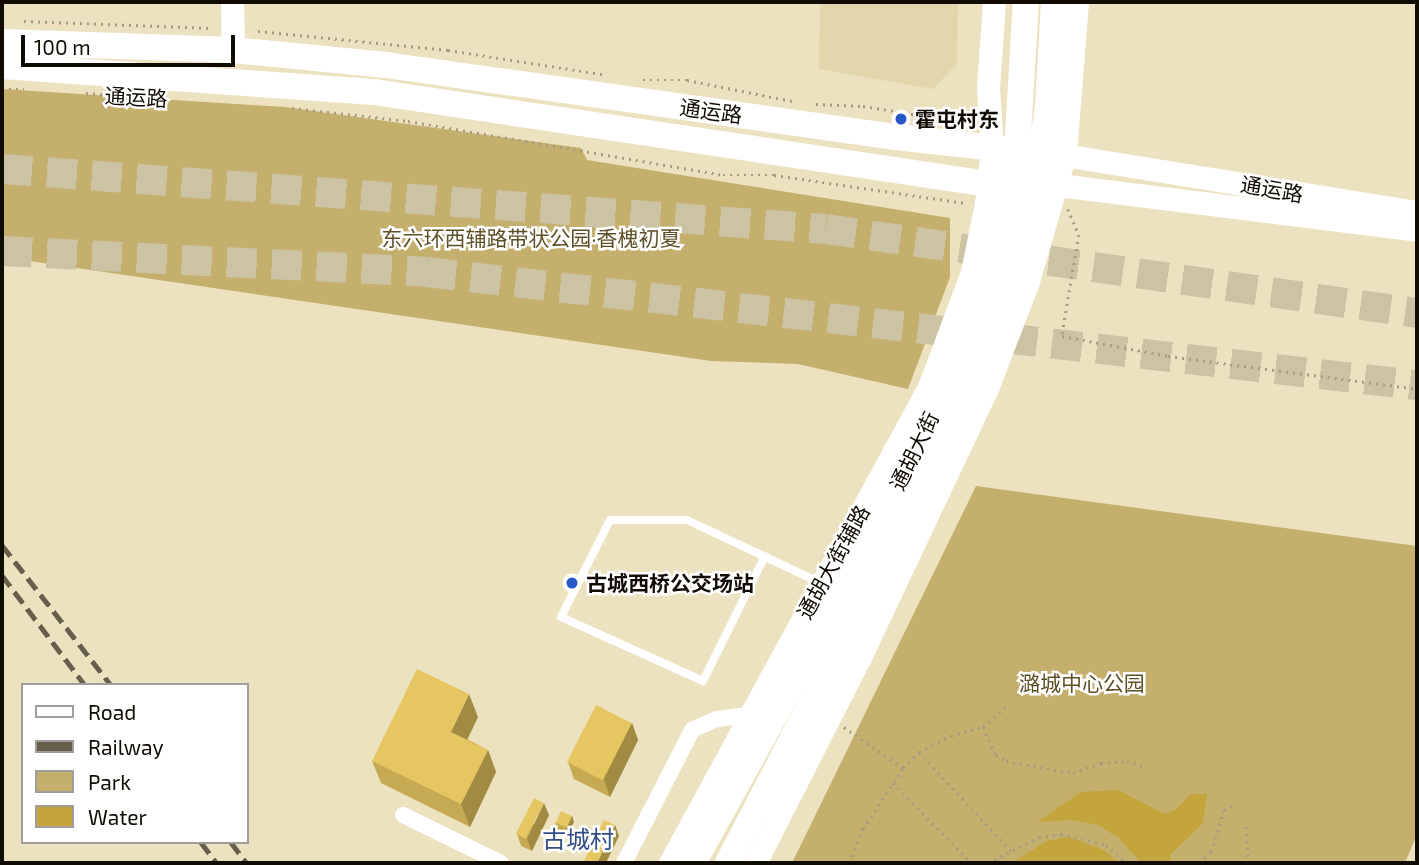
<!DOCTYPE html>
<html>
<head>
<meta charset="utf-8">
<style>
	body { margin:0 }
	#map { position:relative; width:1419px; height:865px; overflow:hidden; background:#ede2c0; font-family:"Exo 2","Noto Sans SC",sans-serif }
	div>[style] { position:absolute }
	.built>* { inset:0; background:#e3d5ac }
	.green>* { inset:0; background:#c5af6c }
	.water>* { inset:0; background:#c4a53c }
	.highway-tunnel>* { height:30px; margin-top:-15px; transform-origin:0; background:repeating-linear-gradient(90deg,#ccc2a4 0 30px,transparent 0 45px) }
	.path>* { height:2.5px; margin-top:-1.25px; transform-origin:0; background:repeating-linear-gradient(90deg,#a59c82 0 2px,transparent 0 7px) }
	.lane>* { height:8px; margin:-4px; padding:0 4px; transform-origin:4px; border-radius:4px; background:#fff }
	.street>* { height:16px; margin:-8px; padding:0 8px; transform-origin:8px; border-radius:8px; background:#fff }
	.secondary>* { height:23px; margin:-11.5px; padding:0 11.5px; transform-origin:11.5px; border-radius:11.5px; background:#fff }
	.primary>* { height:26px; margin:-13px; padding:0 13px; transform-origin:13px; border-radius:13px; background:#fff }
	.rail>* { height:4.5px; margin-top:-2.25px; transform-origin:0; background:repeating-linear-gradient(90deg,#655f4c 0 14px,transparent 0 21px) }
	.wall>* { inset:0; background:#c6aa53 }
	.shaded-wall>* { inset:0; background:#a18b43 }
	.building>* { inset:0; background:#e6c660; transform-origin:0 0 }
	.dots>* { width:19px; height:19px; translate:-50% -50%; box-sizing:border-box; border:4px solid #fff; border-radius:50% }
	span { translate:-50% -50%; white-space:nowrap; text-align:center; line-height:1.15; -webkit-text-stroke:5px #fff; paint-order:stroke }
	.street-label { font-size:21px; color:#100c03 }
	.poi-label { font-size:21px; color:#100c03; font-weight:700 }
	.left { translate:0 -50%; text-align:left }
	.park-label { font-size:21px; color:#5e5127 }
	.quarter-label { font-size:24px; color:#324e86 }
	.frame { position:absolute; inset:0; border:4px solid #100c03; pointer-events:none }
	.legend { position:absolute; left:21px; top:683px; width:228px; height:161px; box-sizing:border-box; background:#fff; border:2px solid #9f9e9a; margin:0; padding:9px 12px; list-style:none; font-size:21px; color:#100c03 }
	.legend li { display:flex; align-items:center; gap:14px; height:35px }
	.legend b { width:35px; border:2px solid #9f9e9a }
	.scale { position:absolute; left:21px; top:35px; width:214px; height:32px; box-sizing:border-box; border:4px solid #100c03; border-top:0; padding-left:9px; font-size:21px; line-height:24px; white-space:nowrap; color:#100c03; -webkit-text-stroke:5px #fff; paint-order:stroke }
</style>
</head>
<body>
<div id="map">
	<div class="built">
		<i style="clip-path:polygon(820px 2px,958px 2px,957px 64px,933px 89px,819px 69px)"></i>
	</div>
	<div class="green">
		<i style="clip-path:polygon(2px 89px,285px 107px,581px 148px,587px 160px,950px 218px,950px 277px,908px 389px,798px 364px,711px 361px,2px 257px)"></i>
		<i style="clip-path:polygon(976px 486px,1417px 546px,1417px 834px,1405px 863px,792px 863px)"></i>
	</div>
	<div class="water">
		<i style="clip-path:polygon(1118px 790px,1165px 814px,1177px 809px,1190px 794px,1207px 794px,1203px 823px,1170px 855px,1171px 863px,1141px 863px,1120px 839px,1098px 825px,1073px 820px,1037px 822px,1081px 792px)"></i>
		<i style="clip-path:polygon(1069px 837px,1104px 850px,1119px 863px,1012px 863px,1047px 841px)"></i>
	</div>
	<div class="highway-tunnel">
		<i style="left:2px;top:169px;width:826px;rotate:4.16deg"></i>
		<i style="left:826px;top:229px;width:597px;rotate:8.09deg"></i>
		<i style="left:2px;top:251px;width:425px;rotate:2.8deg"></i>
		<i style="left:426px;top:272px;width:997px;rotate:6.51deg"></i>
	</div>
	<div class="path">
		<i style="left:24px;top:21px;width:189px;rotate:2.1deg"></i>
		<i style="left:258px;top:31px;width:191px;rotate:5.7deg"></i>
		<i style="left:448px;top:50px;width:156px;rotate:8.9deg"></i>
		<i style="left:643px;top:80px;width:44px"></i>
		<i style="left:687px;top:80px;width:107px;rotate:11.3deg"></i>
		<i style="left:2px;top:89px;width:22px"></i>
		<i style="left:86px;top:93px;width:74px;rotate:4.6deg"></i>
		<i style="left:816px;top:104px;width:47px;rotate:2.4deg"></i>
		<i style="left:863px;top:106px;width:107px;rotate:9.1deg"></i>
		<i style="left:292px;top:108px;width:117px;rotate:6.4deg"></i>
		<i style="left:408px;top:121px;width:320px;rotate:9.7deg"></i>
		<i style="left:723px;top:175px;width:51px"></i>
		<i style="left:774px;top:175px;width:195px;rotate:8.3deg"></i>
		<i style="left:1068px;top:209px;width:28px;rotate:67deg"></i>
		<i style="left:1079px;top:235px;width:102px;rotate:99.6deg"></i>
		<i style="left:1062px;top:336px;width:108px;rotate:10.7deg"></i>
		<i style="left:1168px;top:356px;width:251px;rotate:7.5deg"></i>
		<i style="left:844px;top:727px;width:72px;rotate:34.8deg"></i>
		<i style="left:903px;top:768px;width:23px;rotate:-45deg"></i>
		<i style="left:919px;top:752px;width:36px;rotate:-27deg"></i>
		<i style="left:951px;top:736px;width:33px;rotate:-16deg"></i>
		<i style="left:983px;top:727px;width:36px;rotate:-42deg"></i>
		<i style="left:983px;top:727px;width:31px;rotate:65deg"></i>
		<i style="left:996px;top:755px;width:12px;rotate:31deg"></i>
		<i style="left:1006px;top:761px;width:68px;rotate:10.2deg"></i>
		<i style="left:1073px;top:773px;width:30px;rotate:-20deg"></i>
		<i style="left:1101px;top:763px;width:26px;rotate:-4deg"></i>
		<i style="left:1127px;top:761px;width:21px;rotate:17deg"></i>
		<i style="left:919px;top:752px;width:135px;rotate:47.1deg"></i>
		<i style="left:893px;top:783px;width:112px;rotate:45.4deg"></i>
		<i style="left:1247px;top:827px;width:36px;rotate:88deg"></i>
		<i style="left:849px;top:863px;width:37px;rotate:-68deg"></i>
		<i style="left:863px;top:829px;width:73px;rotate:-56.7deg"></i>
		<i style="left:988px;top:863px;width:57px;rotate:-27deg"></i>
		<i style="left:1039px;top:837px;width:22px;rotate:-8deg"></i>
		<i style="left:1061px;top:834px;width:46px;rotate:13.7deg"></i>
		<i style="left:1106px;top:845px;width:27px;rotate:42deg"></i>
		<i style="left:1199px;top:863px;width:16px;rotate:-43deg"></i>
		<i style="left:1211px;top:852px;width:44px;rotate:-72.8deg"></i>
		<i style="left:1224px;top:810px;width:13px;rotate:-29deg"></i>
	</div>
	<div class="lane">
		<i style="left:765px;top:556px;width:140px;rotate:116.4deg"></i>
		<i style="left:703px;top:681px;width:156px;rotate:-155.7deg"></i>
		<i style="left:561px;top:617px;width:109px;rotate:-63.2deg"></i>
		<i style="left:610px;top:520px;width:77px"></i>
		<i style="left:687px;top:520px;width:134px;rotate:25.2deg"></i>
		<i style="left:808px;top:577px;width:14px;rotate:25deg"></i>
	</div>
	<div class="street">
		<i style="left:403px;top:815px;width:109px;rotate:26.1deg"></i>
		<i style="left:624px;top:863px;width:149px;rotate:-62.9deg"></i>
		<i style="left:692px;top:730px;width:27px;rotate:-24deg"></i>
		<i style="left:717px;top:719px;width:40px;rotate:-7.1deg"></i>
	</div>
	<div class="secondary">
		<i style="left:232px;top:2px;width:48px;rotate:88.8deg"></i>
		<i style="left:1051px;top:153px;width:371px;rotate:9.2deg"></i>
		<i style="left:1042px;top:183px;width:378px;rotate:7.1deg"></i>
		<i style="left:670px;top:863px;width:542px;rotate:-61.45deg"></i>
		<i style="left:929px;top:387px;width:123px;rotate:-69.5deg"></i>
		<i style="left:972px;top:272px;width:69px;rotate:-78.4deg"></i>
		<i style="left:986px;top:204px;width:54px;rotate:-83.7deg"></i>
		<i style="left:992px;top:150px;width:62px;rotate:-93.7deg"></i>
		<i style="left:988px;top:88px;width:86px;rotate:-86deg"></i>
		<i style="left:755px;top:863px;width:231px;rotate:-63deg"></i>
		<i style="left:860px;top:657px;width:300px;rotate:-64.7deg"></i>
		<i style="left:988px;top:386px;width:112px;rotate:-69.1deg"></i>
		<i style="left:1028px;top:281px;width:132px;rotate:-73.8deg"></i>
		<i style="left:1065px;top:154px;width:152px;rotate:-85.5deg"></i>
	</div>
	<div class="primary">
		<i style="left:2px;top:42px;width:231px;rotate:2deg"></i>
		<i style="left:233px;top:50px;width:154px;rotate:5.6deg"></i>
		<i style="left:386px;top:65px;width:515px;rotate:8.04deg"></i>
		<i style="left:896px;top:137px;width:145px;rotate:6.3deg"></i>
		<i style="left:2px;top:66px;width:373px;rotate:4deg"></i>
		<i style="left:374px;top:92px;width:621px;rotate:8.52deg"></i>
		<i style="left:988px;top:184px;width:49px;rotate:-2.3deg"></i>
		<i style="left:693px;top:863px;width:341px;rotate:-61deg"></i>
		<i style="left:858px;top:565px;width:202px;rotate:-63.8deg"></i>
		<i style="left:947px;top:384px;width:110px;rotate:-68.8deg"></i>
		<i style="left:987px;top:281px;width:132px;rotate:-76.9deg"></i>
		<i style="left:1017px;top:152px;width:150px;rotate:-86.6deg"></i>
		<i style="left:728px;top:863px;width:242px;rotate:-62.5deg"></i>
		<i style="left:840px;top:648px;width:289px;rotate:-64.1deg"></i>
		<i style="left:966px;top:388px;width:113px;rotate:-69.3deg"></i>
		<i style="left:1006px;top:282px;width:105px;rotate:-72.8deg"></i>
		<i style="left:1037px;top:182px;width:76px;rotate:-81.7deg"></i>
		<i style="left:1048px;top:107px;width:105px;rotate:-86.7deg"></i>
	</div>
	<div class="rail">
		<i style="left:2px;top:545px;width:177px;rotate:52.1deg"></i>
		<i style="left:2px;top:575px;width:138px;rotate:53deg"></i>
		<i style="left:201px;top:842px;width:26px;rotate:53deg"></i>
		<i style="left:231px;top:842px;width:26px;rotate:53deg"></i>
	</div>
	<div class="wall">
		<i style="clip-path:polygon(478px 717px,467px 739px,488px 750px,496px 772px,470px 827px,381px 783px,372px 761px)"></i>
		<i style="clip-path:polygon(632px 723px,638px 740px,610px 797px,574px 779px,568px 762px)"></i>
		<i style="clip-path:polygon(549px 815px,532px 851px,521px 846px,517px 834px)"></i>
		<i style="clip-path:polygon(572px 816px,574px 822px,568px 834px,557px 829px,555px 823px)"></i>
	</div>
	<div class="shaded-wall">
		<i style="clip-path:polygon(469px 694px,478px 717px,460px 755px,451px 732px)"></i>
		<i style="clip-path:polygon(632px 723px,638px 740px,610px 797px,604px 779px)"></i>
		<i style="clip-path:polygon(488px 750px,496px 772px,470px 827px,461px 804px)"></i>
		<i style="clip-path:polygon(544px 803px,549px 815px,532px 851px,527px 839px)"></i>
		<i style="clip-path:polygon(572px 816px,574px 822px,568px 834px,566px 828px)"></i>
		<i style="clip-path:polygon(615px 825px,619px 836px,606px 863px,597px 863px)"></i>
	</div>
	<div class="building">
		<i style="clip-path:polygon(417px 669px,469px 694px,451px 732px,488px 750px,461px 804px,372px 761px)"></i>
		<i style="left:596px;top:705px;width:40px;height:64px;rotate:27deg"></i>
		<i style="left:534px;top:798px;width:11px;height:40px;rotate:27deg"></i>
		<i style="left:561px;top:811px;width:12px;height:13px;rotate:24deg"></i>
		<i style="clip-path:polygon(604px 820px,615px 825px,597px 863px,583px 863px)"></i>
	</div>
	<div class="dots">
		<i style="left:901px;top:119px;background:#2858c7"></i>
		<i style="left:572px;top:583px;background:#2858c7"></i>
	</div>
	<div class="street-label">
		<span style="left:136px;top:97px;rotate:3deg">通运路</span>
		<span style="left:711px;top:111px;rotate:8deg">通运路</span>
		<span style="left:1272px;top:189px;rotate:10deg">通运路</span>
		<span style="left:914px;top:451px;rotate:-64deg">通胡大街</span>
		<span style="left:833px;top:562px;rotate:-61deg">通胡大街辅路</span>
	</div>
	<div class="poi-label">
		<span class="left" style="left:915px;top:119px">霍屯村东</span>
		<span class="left" style="left:586px;top:583px">古城西桥公交场站</span>
	</div>
	<div class="park-label">
		<span style="left:531px;top:238px">东六环西辅路带状公园·香槐初夏</span>
		<span style="left:1082px;top:683px">潞城中心公园</span>
	</div>
	<div class="quarter-label">
		<span style="left:578px;top:839px">古城村</span>
	</div>
	<div class="frame"></div>
	<ul class="legend">
	<li><b style="height:9px;background:#fff"></b>Road</li>
	<li><b style="height:9px;background:#655f4c"></b>Railway</li>
	<li><b style="height:19px;background:#c5af6c"></b>Park</li>
	<li><b style="height:19px;background:#c4a53c"></b>Water</li>
	</ul>
	<div class="scale">100 m</div>
</div>
</body>
</html>
